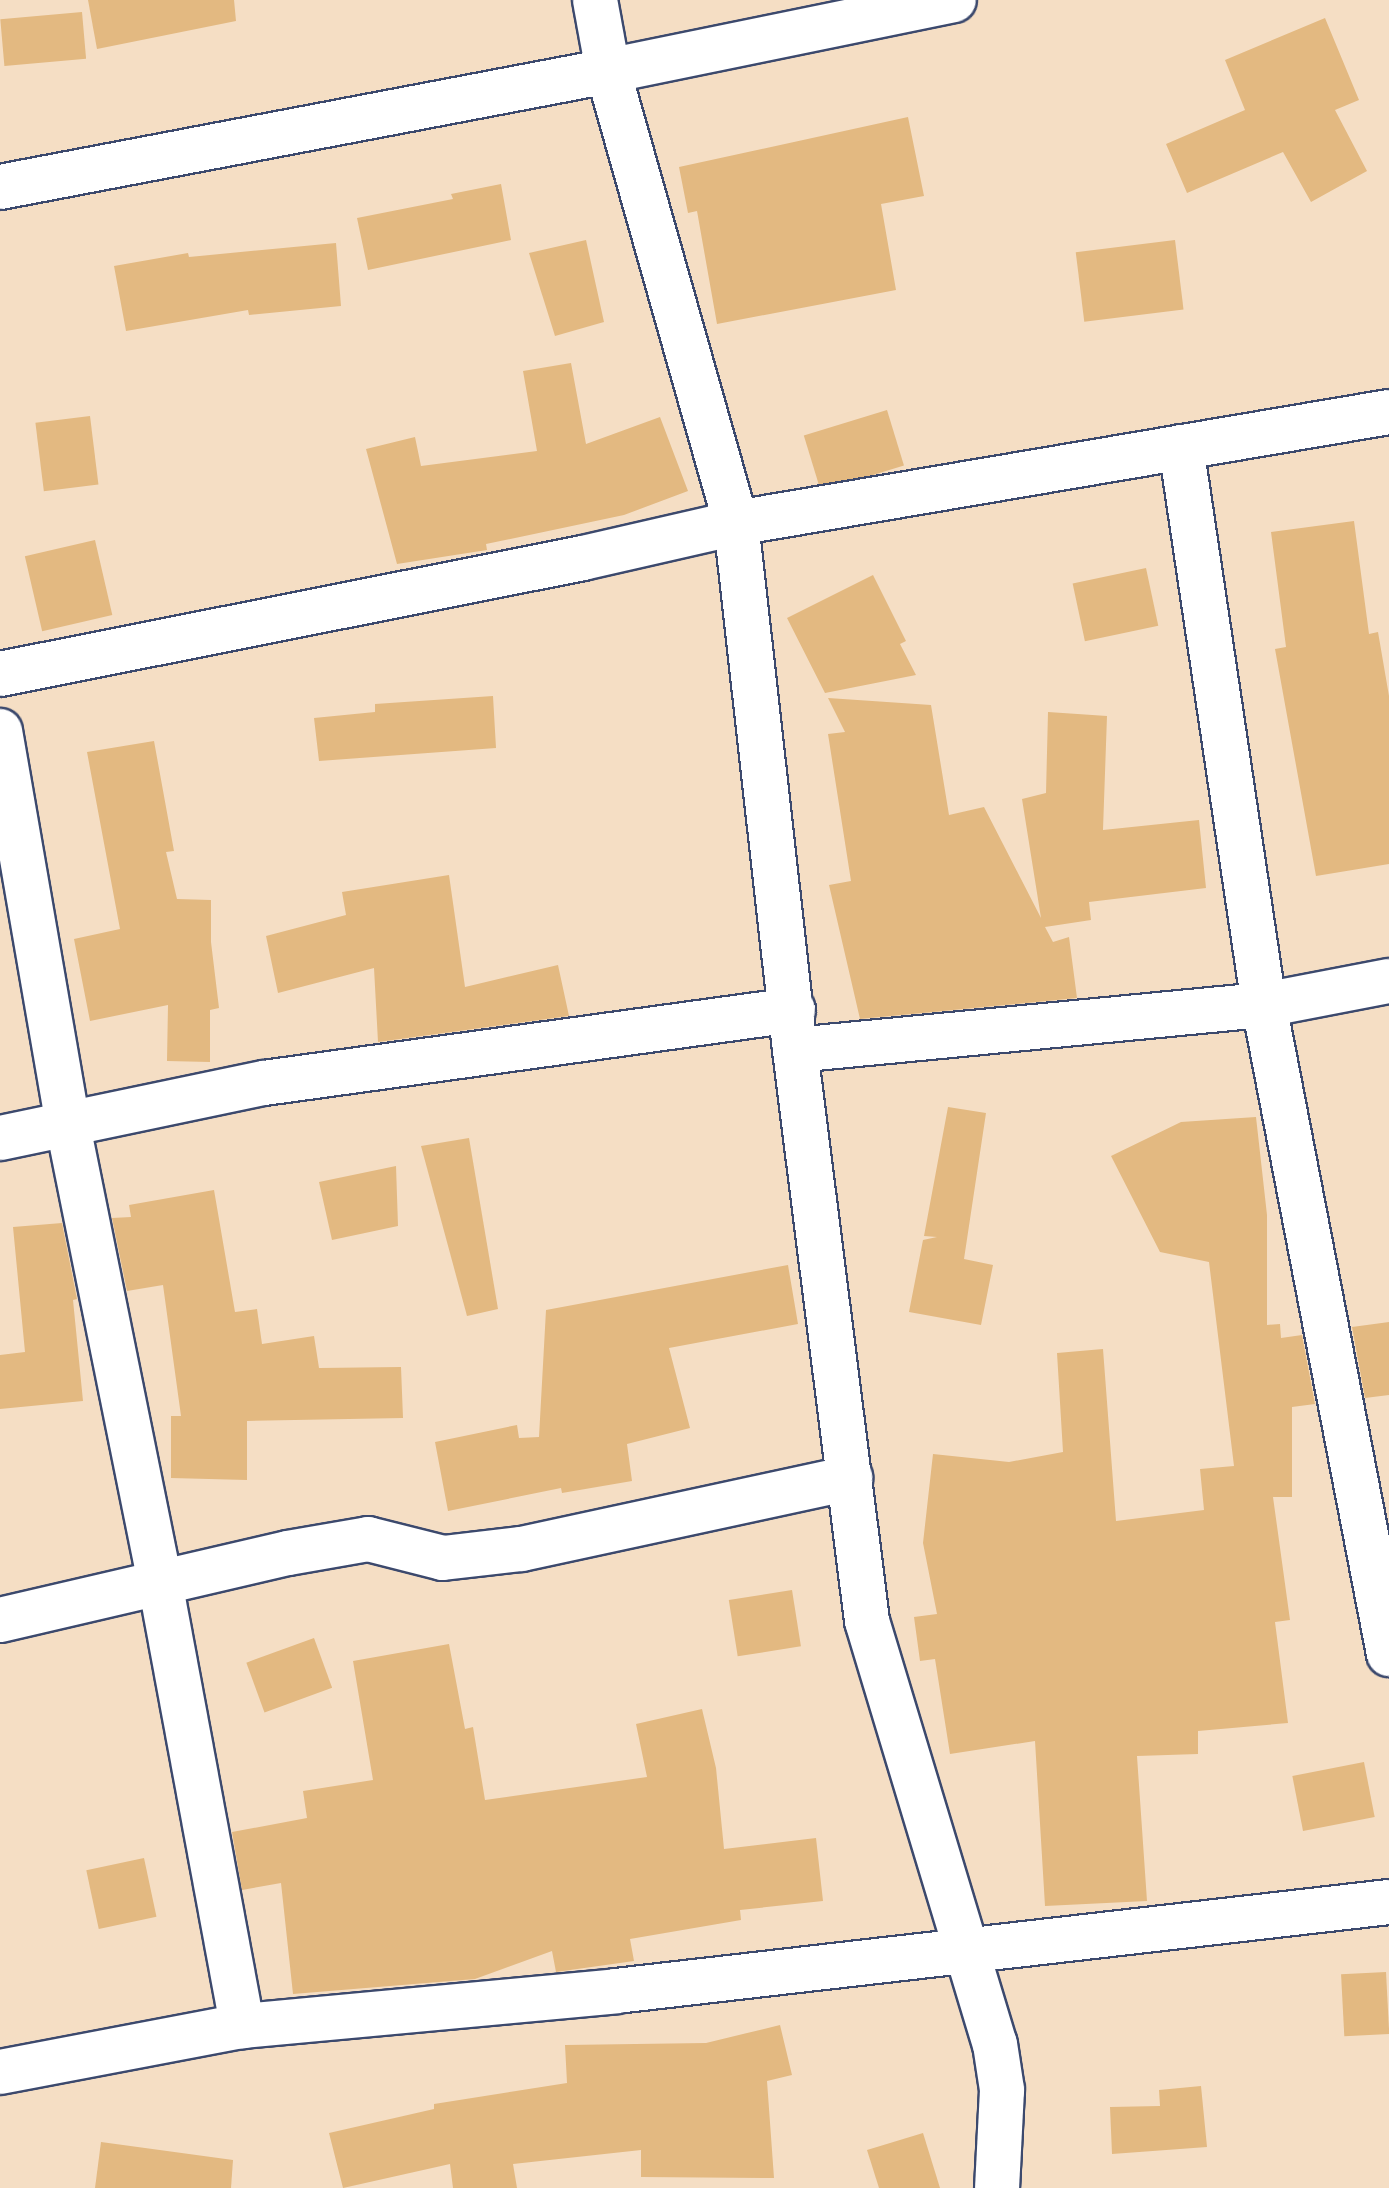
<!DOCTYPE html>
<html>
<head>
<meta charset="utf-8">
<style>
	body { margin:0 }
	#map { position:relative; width:1389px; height:2188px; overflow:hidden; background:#f5dec4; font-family:"IM FELL French Canon",serif }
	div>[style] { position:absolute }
	.building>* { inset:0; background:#e3b981; transform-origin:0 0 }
	.roads { filter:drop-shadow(2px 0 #3c496d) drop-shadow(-2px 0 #3c496d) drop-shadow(0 2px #3c496d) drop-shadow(0 -2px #3c496d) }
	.minor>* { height:44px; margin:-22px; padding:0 22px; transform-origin:22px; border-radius:22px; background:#fff }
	span { translate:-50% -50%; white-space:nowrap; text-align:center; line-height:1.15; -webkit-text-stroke:6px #f7f3e8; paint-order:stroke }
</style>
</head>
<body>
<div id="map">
	<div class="building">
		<i style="clip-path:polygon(88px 0,234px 0,236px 21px,97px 49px)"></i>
		<i style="left:82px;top:12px;width:47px;height:82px;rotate:85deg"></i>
		<i style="clip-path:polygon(1325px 18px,1359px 100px,1335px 110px,1367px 171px,1311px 202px,1283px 152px,1187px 193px,1166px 144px,1245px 110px,1225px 60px)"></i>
		<i style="clip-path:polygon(908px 117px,924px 196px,881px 204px,896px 290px,717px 324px,697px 211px,688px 213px,679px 167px)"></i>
		<i style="clip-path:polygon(501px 184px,511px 240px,368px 270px,357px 218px,453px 199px,451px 194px)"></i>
		<i style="clip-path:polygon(586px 240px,604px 322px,555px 336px,529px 253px)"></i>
		<i style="left:1175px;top:240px;width:70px;height:100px;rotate:83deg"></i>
		<i style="clip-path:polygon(336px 243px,341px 306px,249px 315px,248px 310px,126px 331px,114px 266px,188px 253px,189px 257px)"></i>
		<i style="clip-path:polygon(571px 363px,586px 444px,660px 417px,688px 491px,624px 515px,486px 544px,487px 550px,397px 564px,366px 449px,415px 437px,421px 466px,537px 451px,523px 371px)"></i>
		<i style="left:887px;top:410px;width:58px;height:87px;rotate:73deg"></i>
		<i style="left:90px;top:416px;width:69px;height:55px;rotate:83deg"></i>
		<i style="clip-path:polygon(1354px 521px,1369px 634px,1378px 632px,1389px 696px,1389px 864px,1316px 876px,1275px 649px,1286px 647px,1271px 532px)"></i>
		<i style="left:95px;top:540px;width:77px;height:72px;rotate:77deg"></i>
		<i style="left:1146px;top:568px;width:59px;height:75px;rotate:78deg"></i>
		<i style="clip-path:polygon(873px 575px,906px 641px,900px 644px,916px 675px,825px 693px,787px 618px)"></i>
		<i style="clip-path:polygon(493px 696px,496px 748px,319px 761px,314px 718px,375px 712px,375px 704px)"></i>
		<i style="clip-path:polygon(828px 698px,931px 705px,949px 815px,984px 807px,1041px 918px,1022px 799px,1046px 793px,1048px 712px,1107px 716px,1103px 830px,1199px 820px,1206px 888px,1089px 902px,1091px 920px,1045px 927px,1053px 942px,1069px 937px,1077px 998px,860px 1019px,829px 885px,851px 881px,828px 734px,845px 732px)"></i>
		<i style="clip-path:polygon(154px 741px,174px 851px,166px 852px,177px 899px,211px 900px,211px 942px,219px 1008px,210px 1010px,210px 1062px,167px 1061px,168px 1005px,90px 1021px,74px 939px,120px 929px,87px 752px)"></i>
		<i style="clip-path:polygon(449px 875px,465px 987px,558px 965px,569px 1016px,378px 1042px,374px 968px,278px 993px,266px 936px,346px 915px,342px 892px)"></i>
		<i style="clip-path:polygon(948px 1107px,986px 1113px,964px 1259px,993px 1265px,981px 1325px,909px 1312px,923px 1240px,937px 1237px,924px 1236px)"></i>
		<i style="clip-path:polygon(1256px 1117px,1267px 1215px,1267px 1325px,1280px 1324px,1281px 1338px,1302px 1335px,1315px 1404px,1292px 1407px,1292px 1497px,1273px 1497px,1290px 1620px,1275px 1622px,1288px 1723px,1198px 1731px,1198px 1754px,1137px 1756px,1147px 1901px,1045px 1906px,1035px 1741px,950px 1754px,935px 1659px,920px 1661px,914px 1617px,937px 1614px,923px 1543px,933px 1454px,1009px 1462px,1063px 1452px,1057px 1353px,1103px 1349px,1116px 1521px,1204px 1510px,1200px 1469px,1234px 1466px,1209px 1262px,1160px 1252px,1111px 1156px,1181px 1122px)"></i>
		<i style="clip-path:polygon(469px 1138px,498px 1309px,467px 1316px,421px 1146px)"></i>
		<i style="clip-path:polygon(396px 1166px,398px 1226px,332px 1240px,319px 1182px)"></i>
		<i style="clip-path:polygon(214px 1190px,235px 1312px,257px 1309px,262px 1344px,314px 1336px,319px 1368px,401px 1367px,403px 1418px,247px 1421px,247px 1480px,171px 1478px,171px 1416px,181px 1416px,163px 1285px,127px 1291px,112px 1218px,131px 1217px,129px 1205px)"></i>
		<i style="clip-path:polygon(62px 1223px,77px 1299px,73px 1300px,83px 1401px,0 1409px,0 1355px,25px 1352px,13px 1227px)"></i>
		<i style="clip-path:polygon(788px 1265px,798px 1324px,669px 1348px,690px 1428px,627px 1444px,632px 1481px,562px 1493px,561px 1488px,448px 1511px,435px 1442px,517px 1425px,519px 1438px,539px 1437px,546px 1310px)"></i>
		<i style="clip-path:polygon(1389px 1322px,1389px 1395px,1365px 1398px,1352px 1327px)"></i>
		<i style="left:792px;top:1590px;width:57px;height:64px;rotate:81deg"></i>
		<i style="left:314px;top:1638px;width:53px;height:72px;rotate:70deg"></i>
		<i style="clip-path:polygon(449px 1644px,465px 1729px,473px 1727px,485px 1800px,647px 1777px,636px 1724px,702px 1709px,716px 1768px,724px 1849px,816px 1838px,823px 1901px,740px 1910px,741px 1920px,630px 1939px,634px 1961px,556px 1972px,552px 1951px,475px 1979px,293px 1994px,281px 1883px,242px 1890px,232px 1832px,307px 1818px,303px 1791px,373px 1780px,353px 1661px)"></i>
		<i style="left:1364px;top:1762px;width:56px;height:73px;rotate:79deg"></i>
		<i style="left:144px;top:1858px;width:60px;height:59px;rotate:78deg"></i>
		<i style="left:1386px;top:1972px;width:62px;height:45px;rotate:87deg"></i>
		<i style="clip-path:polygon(780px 2025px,792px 2075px,767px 2081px,774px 2178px,641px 2177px,641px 2150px,513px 2164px,517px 2188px,453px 2188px,450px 2164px,343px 2188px,329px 2133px,434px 2109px,434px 2104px,567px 2083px,565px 2045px,706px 2043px)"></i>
		<i style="clip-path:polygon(1201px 2086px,1207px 2147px,1112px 2154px,1110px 2107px,1160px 2106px,1159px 2090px)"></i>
		<i style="clip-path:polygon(923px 2133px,940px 2188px,879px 2188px,867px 2150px)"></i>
		<i style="clip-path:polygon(101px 2142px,233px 2160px,231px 2188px,95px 2188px)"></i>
	</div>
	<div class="roads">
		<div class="minor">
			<i style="left:595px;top:0;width:72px;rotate:79.6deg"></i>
			<i style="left:608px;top:71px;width:470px;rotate:74.2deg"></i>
			<i style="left:736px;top:523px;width:530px;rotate:83.61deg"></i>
			<i style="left:795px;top:1050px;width:576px;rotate:82.81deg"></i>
			<i style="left:867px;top:1621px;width:442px;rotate:73.2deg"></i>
			<i style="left:995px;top:2044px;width:47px;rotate:81.3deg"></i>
			<i style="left:1002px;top:2090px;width:98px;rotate:92.9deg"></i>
			<i style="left:0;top:187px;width:619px;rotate:-10.8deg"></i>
			<i style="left:608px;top:71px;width:353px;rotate:-11.6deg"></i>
			<i style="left:1181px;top:447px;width:564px;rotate:81.54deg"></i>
			<i style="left:1264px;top:1005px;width:661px;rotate:79.1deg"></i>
			<i style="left:0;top:674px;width:594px;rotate:-11.25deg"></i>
			<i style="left:583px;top:558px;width:157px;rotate:-12.9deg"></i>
			<i style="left:736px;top:523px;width:662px;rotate:-9.65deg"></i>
			<i style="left:0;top:731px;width:401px;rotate:80.2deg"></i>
			<i style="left:68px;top:1126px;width:465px;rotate:78.6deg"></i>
			<i style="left:160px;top:1582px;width:452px;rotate:79.5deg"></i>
			<i style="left:795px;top:1050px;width:471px;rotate:-5.5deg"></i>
			<i style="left:1264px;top:1005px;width:127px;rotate:-10.9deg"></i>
			<i style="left:0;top:1138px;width:270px;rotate:-11.8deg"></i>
			<i style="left:264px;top:1083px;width:534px;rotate:-7.86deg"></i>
			<i style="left:0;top:1620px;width:296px;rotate:-13.1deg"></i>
			<i style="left:288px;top:1553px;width:81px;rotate:-9.9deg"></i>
			<i style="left:368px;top:1539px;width:77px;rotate:14.2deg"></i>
			<i style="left:443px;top:1558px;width:79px;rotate:-6.6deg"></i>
			<i style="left:521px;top:1549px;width:337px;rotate:-12.2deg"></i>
			<i style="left:0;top:2072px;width:246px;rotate:-10.8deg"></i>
			<i style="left:242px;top:2026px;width:376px;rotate:-5.3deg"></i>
			<i style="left:616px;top:1991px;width:778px;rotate:-6.57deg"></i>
		</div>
	</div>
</div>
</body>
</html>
